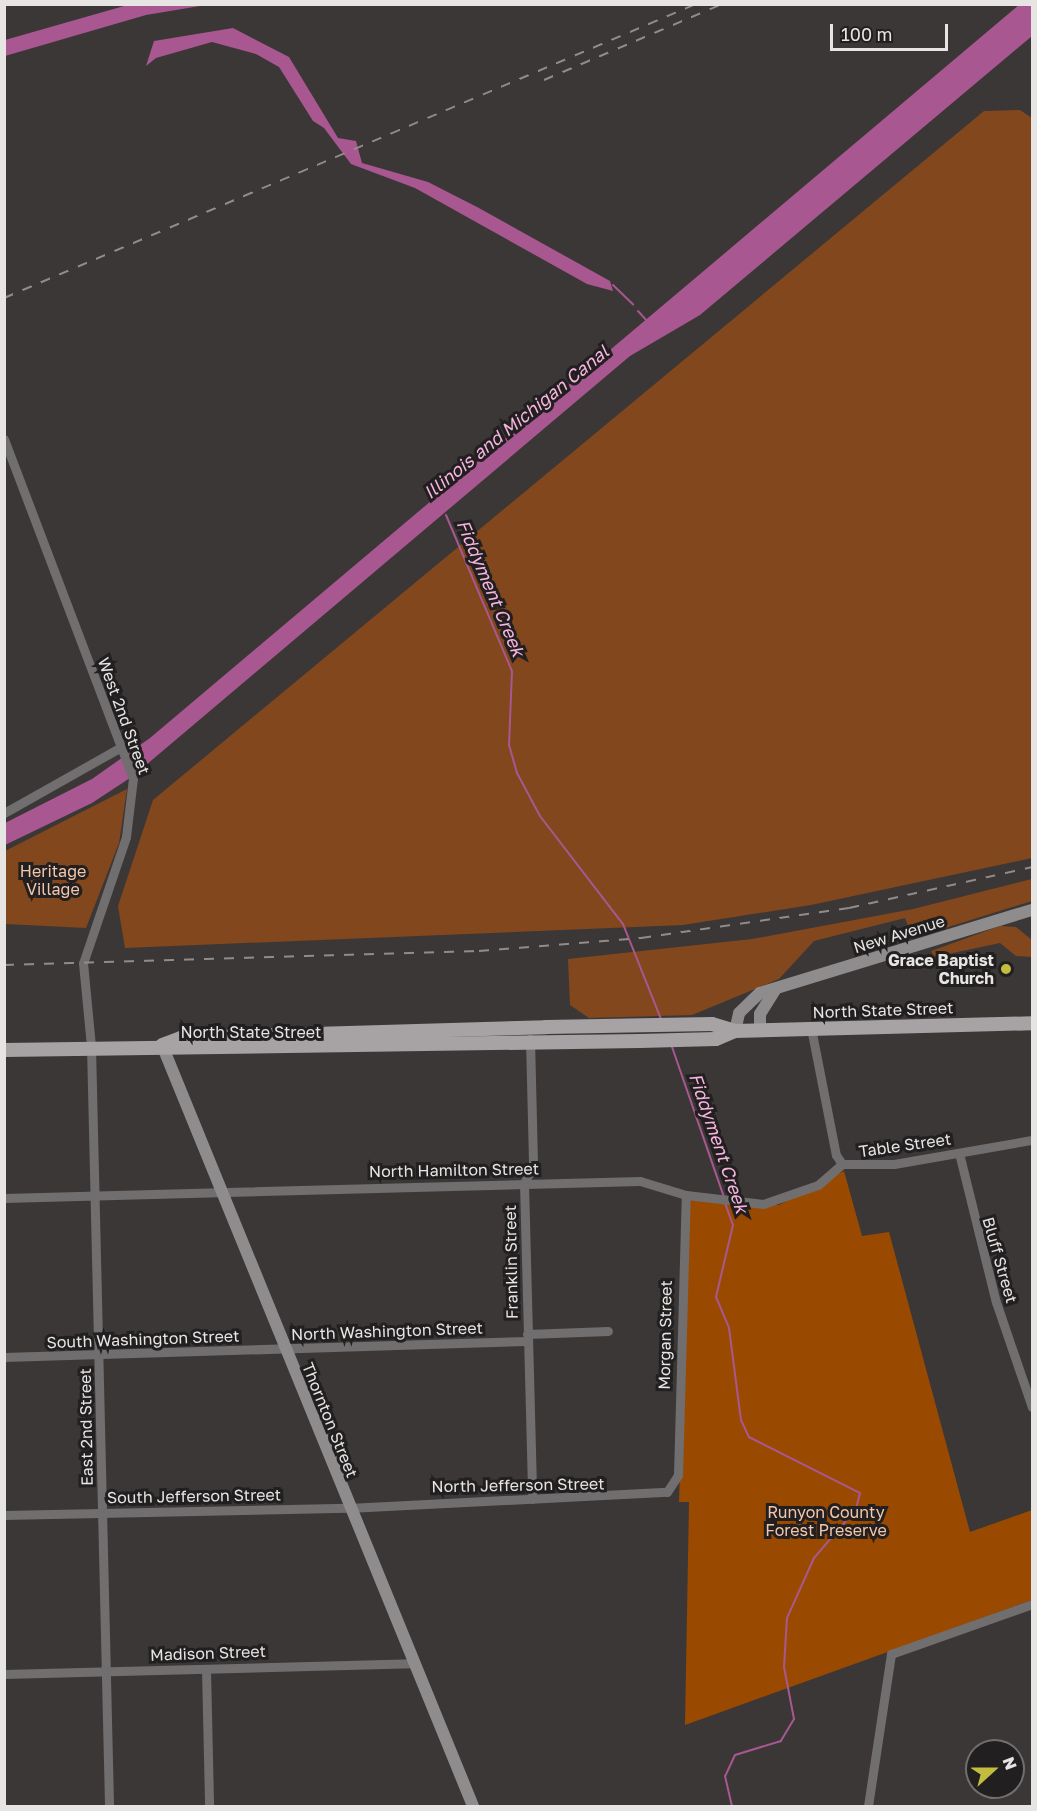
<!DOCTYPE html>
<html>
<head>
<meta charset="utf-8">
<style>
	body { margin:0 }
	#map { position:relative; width:1037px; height:1811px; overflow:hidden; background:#3b3737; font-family:"Golos Text",sans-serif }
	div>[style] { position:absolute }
	.green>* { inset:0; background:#82471d }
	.forest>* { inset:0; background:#9a4a00 }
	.water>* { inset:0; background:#a95790 }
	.stream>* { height:2px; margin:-1px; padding:0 1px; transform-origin:1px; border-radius:1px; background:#a95790 }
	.street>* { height:9px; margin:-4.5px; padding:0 4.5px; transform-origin:4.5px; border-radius:4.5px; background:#706e6e }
	.secondary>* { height:12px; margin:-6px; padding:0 6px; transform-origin:6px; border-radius:6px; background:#8f8c8d }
	.primary>* { height:14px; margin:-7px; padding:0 7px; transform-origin:7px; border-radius:7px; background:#a7a2a4 }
	.rail>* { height:2px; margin-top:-1px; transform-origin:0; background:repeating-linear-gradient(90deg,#908c8c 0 10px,transparent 0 20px) }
	.dots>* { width:16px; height:16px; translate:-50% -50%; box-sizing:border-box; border:3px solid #211f1f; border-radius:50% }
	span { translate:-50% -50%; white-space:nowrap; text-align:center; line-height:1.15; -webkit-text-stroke:6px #211f1f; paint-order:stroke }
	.street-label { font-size:16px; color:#e7e4e4 }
	.park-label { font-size:16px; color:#f4c7ac }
	.poi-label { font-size:16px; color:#e7e4e4; font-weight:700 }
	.right { translate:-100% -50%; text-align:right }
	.water-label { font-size:18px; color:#f6b4df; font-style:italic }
	.frame { position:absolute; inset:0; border:6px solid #e7e4e4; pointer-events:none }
	.north { position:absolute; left:965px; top:1739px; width:60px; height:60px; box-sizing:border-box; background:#211f1f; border:2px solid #706e6e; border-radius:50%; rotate:69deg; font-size:16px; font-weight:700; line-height:24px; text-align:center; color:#e7e4e4 }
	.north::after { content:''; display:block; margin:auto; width:21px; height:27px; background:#c2bd3f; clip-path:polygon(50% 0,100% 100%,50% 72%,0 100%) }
	.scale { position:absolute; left:830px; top:24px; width:118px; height:27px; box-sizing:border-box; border:3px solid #e7e4e4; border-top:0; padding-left:8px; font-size:18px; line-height:21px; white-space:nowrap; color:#e7e4e4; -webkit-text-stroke:4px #211f1f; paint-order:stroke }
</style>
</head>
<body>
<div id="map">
	<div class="green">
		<i style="clip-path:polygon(1020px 110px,1032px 118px,1032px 858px,811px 905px,683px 925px,125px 948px,118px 906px,153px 800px,984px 111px)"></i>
		<i style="clip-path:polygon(127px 789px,119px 843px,86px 928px,5px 924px,5px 851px)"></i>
		<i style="clip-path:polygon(1032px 879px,1032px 901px,913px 938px,905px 918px,814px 941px,779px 979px,692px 1015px,589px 1018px,570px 1005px,568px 959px,752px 939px,913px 909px)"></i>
		<i style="clip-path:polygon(1000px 926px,1016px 927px,1032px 940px,1032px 957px,1016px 956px,1000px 943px,934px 957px,931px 951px)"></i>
	</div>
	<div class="forest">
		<i style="clip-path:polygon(844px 1171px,862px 1236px,889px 1232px,970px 1532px,1032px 1510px,1032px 1600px,685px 1725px,689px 1502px,679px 1502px,689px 1200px,779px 1205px)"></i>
	</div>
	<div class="water">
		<i style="clip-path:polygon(131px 4px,206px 5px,146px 15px,5px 56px,5px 40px)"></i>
		<i style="clip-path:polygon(1019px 5px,1032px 5px,1032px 36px,700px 315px,630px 356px,133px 776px,92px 803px,5px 845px,5px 823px,92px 779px,150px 738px)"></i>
		<i style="clip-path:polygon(233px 28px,289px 57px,338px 138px,356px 141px,362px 163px,428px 182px,477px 207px,610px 281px,613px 291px,587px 284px,415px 188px,351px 164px,324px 128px,313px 121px,279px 67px,256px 54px,212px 42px,156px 58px,146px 66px,154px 41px)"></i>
	</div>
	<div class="stream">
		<i style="left:613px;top:285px;width:28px;rotate:44deg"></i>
		<i style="left:638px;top:311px;width:12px;rotate:48deg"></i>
		<i style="left:446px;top:515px;width:169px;rotate:67.1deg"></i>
		<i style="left:512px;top:671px;width:74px;rotate:92.3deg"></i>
		<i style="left:509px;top:745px;width:29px;rotate:74deg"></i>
		<i style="left:517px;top:773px;width:49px;rotate:61.9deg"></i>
		<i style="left:540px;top:816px;width:136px;rotate:52.5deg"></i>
		<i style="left:623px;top:924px;width:102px;rotate:68.2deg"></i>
		<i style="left:671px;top:1044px;width:162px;rotate:70.9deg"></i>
		<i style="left:725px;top:1203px;width:23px;rotate:70deg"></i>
		<i style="left:733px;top:1225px;width:74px;rotate:103.3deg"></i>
		<i style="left:716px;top:1297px;width:34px;rotate:67deg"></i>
		<i style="left:729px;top:1328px;width:93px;rotate:82.6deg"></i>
		<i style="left:741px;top:1420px;width:19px;rotate:65deg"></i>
		<i style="left:749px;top:1437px;width:124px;rotate:26.8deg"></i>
		<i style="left:860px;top:1493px;width:16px;rotate:104deg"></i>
		<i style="left:856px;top:1509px;width:65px;rotate:130.6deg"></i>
		<i style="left:814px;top:1558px;width:66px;rotate:114.2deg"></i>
		<i style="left:787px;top:1618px;width:49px;rotate:93.5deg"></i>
		<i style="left:784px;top:1667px;width:53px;rotate:79.1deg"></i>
		<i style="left:794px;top:1719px;width:26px;rotate:121deg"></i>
		<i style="left:781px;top:1741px;width:48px;rotate:163.1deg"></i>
		<i style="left:735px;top:1755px;width:23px;rotate:115deg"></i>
		<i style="left:725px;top:1776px;width:31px;rotate:77deg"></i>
	</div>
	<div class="street">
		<i style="left:4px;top:439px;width:363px;rotate:69.2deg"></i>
		<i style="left:133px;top:778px;width:59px;rotate:96.8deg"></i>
		<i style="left:126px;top:837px;width:133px;rotate:108.8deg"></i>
		<i style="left:83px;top:963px;width:83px;rotate:84.5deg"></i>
		<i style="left:91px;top:1046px;width:760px;rotate:88.64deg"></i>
		<i style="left:4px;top:813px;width:134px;rotate:-29.4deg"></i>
		<i style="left:811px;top:1028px;width:129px;rotate:78.9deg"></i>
		<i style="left:836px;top:1155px;width:11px;rotate:56deg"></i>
		<i style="left:842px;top:1164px;width:52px"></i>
		<i style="left:894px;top:1164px;width:140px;rotate:-9.9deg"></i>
		<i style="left:530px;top:1039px;width:127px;rotate:88.6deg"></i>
		<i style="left:533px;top:1166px;width:19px;rotate:118deg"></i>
		<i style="left:524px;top:1183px;width:316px;rotate:88.5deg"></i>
		<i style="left:959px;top:1153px;width:154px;rotate:76.1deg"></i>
		<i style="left:996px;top:1302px;width:111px;rotate:71.1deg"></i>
		<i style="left:4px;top:1198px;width:636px;rotate:-1.53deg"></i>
		<i style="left:640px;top:1181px;width:48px;rotate:16.9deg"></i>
		<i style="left:686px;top:1195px;width:78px;rotate:6.7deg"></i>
		<i style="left:763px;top:1204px;width:58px;rotate:-19.1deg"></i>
		<i style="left:818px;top:1185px;width:32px;rotate:-41deg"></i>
		<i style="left:527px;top:1334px;width:81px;rotate:-2.1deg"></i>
		<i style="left:4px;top:1357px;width:523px;rotate:-1.75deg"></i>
		<i style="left:4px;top:1515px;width:344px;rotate:-1.2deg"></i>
		<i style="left:348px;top:1508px;width:319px;rotate:-2.9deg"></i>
		<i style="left:667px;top:1492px;width:20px;rotate:-57deg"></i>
		<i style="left:678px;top:1475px;width:280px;rotate:-88.4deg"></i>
		<i style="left:206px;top:1669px;width:137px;rotate:88.7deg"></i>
		<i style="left:4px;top:1674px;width:408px;rotate:-1.5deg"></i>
		<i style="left:868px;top:1806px;width:154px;rotate:-81.4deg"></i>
		<i style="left:891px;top:1654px;width:150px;rotate:-19.5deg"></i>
	</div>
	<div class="secondary">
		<i style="left:735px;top:1031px;width:18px;rotate:-77deg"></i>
		<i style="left:739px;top:1013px;width:29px;rotate:-44deg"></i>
		<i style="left:760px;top:993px;width:284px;rotate:-17deg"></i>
		<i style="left:760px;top:1031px;width:17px;rotate:-90deg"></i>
		<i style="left:760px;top:1014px;width:28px;rotate:-58deg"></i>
		<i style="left:162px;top:1045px;width:822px;rotate:67.77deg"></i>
	</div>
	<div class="primary">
		<i style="left:162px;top:1045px;width:20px;rotate:-20deg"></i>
		<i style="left:181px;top:1038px;width:365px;rotate:-1.7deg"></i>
		<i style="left:546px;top:1027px;width:166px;rotate:-1deg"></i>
		<i style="left:712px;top:1024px;width:24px;rotate:17deg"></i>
		<i style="left:4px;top:1050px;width:636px;rotate:-0.81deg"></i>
		<i style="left:640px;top:1041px;width:76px;rotate:-1.5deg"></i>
		<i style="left:716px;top:1039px;width:21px;rotate:-23deg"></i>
		<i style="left:735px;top:1031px;width:297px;rotate:-1.5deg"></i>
	</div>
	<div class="rail">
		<i style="left:544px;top:80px;width:194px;rotate:-23.1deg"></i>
		<i style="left:4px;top:298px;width:752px;rotate:-23.02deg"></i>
		<i style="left:4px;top:965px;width:475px;rotate:-1.7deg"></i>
		<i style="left:479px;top:951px;width:163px;rotate:-4.6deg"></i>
		<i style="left:641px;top:938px;width:210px;rotate:-8.2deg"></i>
		<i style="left:849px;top:908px;width:188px;rotate:-12.6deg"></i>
	</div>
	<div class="dots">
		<i style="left:1006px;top:969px;background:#c2bd3f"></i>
	</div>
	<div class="street-label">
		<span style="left:124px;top:716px;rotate:70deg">West 2nd Street</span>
		<span style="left:899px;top:934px;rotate:-17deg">New Avenue</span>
		<span style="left:883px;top:1010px;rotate:-2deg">North State Street</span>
		<span style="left:251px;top:1032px">North State Street</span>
		<span style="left:905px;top:1145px;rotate:-8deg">Table Street</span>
		<span style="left:454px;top:1170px;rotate:-1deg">North Hamilton Street</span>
		<span style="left:1000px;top:1260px;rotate:74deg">Bluff Street</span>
		<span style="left:511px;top:1262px;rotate:-91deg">Franklin Street</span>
		<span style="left:387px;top:1331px;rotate:-2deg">North Washington Street</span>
		<span style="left:665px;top:1335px;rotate:-89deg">Morgan Street</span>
		<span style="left:143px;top:1339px;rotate:-2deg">South Washington Street</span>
		<span style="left:330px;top:1420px;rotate:68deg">Thornton Street</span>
		<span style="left:86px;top:1427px;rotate:-91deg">East 2nd Street</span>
		<span style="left:518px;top:1485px;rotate:-1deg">North Jefferson Street</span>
		<span style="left:194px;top:1496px;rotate:-1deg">South Jefferson Street</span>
		<span style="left:208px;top:1653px;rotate:-2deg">Madison Street</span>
	</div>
	<div class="park-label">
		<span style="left:53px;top:880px">Heritage<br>Village</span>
		<span style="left:826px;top:1521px">Runyon County<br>Forest Preserve</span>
	</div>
	<div class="poi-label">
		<span class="right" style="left:994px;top:969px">Grace Baptist<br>Church</span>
	</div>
	<div class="water-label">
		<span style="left:516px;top:422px;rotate:-39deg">Illinois and Michigan Canal</span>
		<span style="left:491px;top:588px;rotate:67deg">Fiddyment Creek</span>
		<span style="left:719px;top:1143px;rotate:71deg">Fiddyment Creek</span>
	</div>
	<div class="frame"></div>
	<div class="north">N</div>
	<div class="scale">100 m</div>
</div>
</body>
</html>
